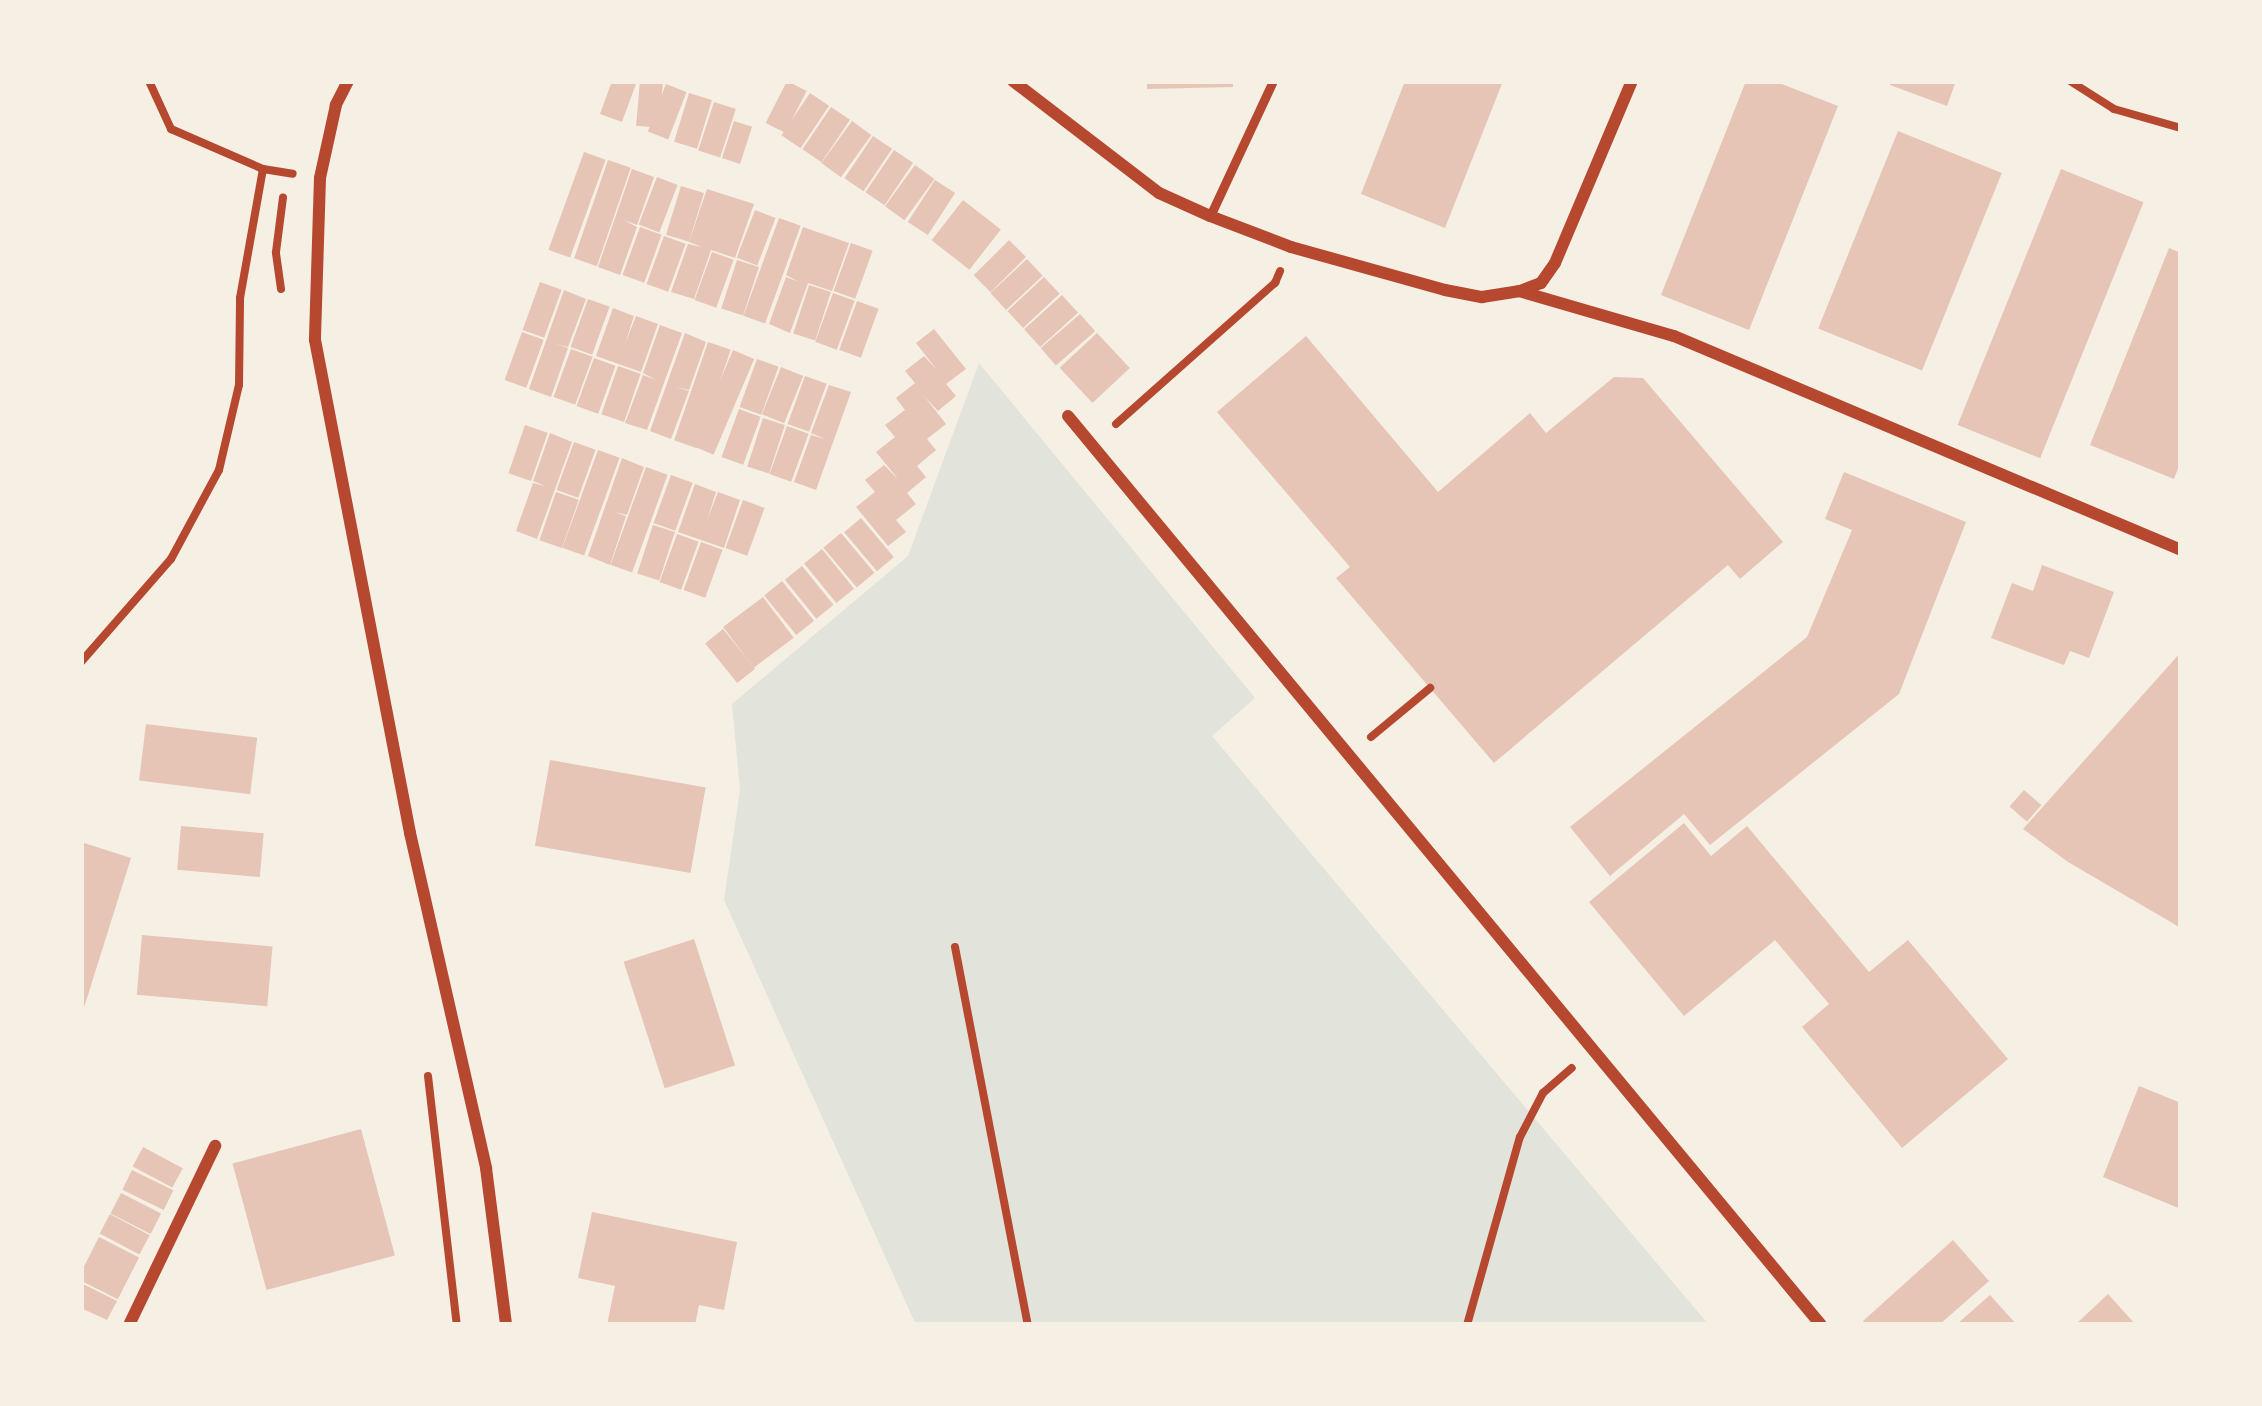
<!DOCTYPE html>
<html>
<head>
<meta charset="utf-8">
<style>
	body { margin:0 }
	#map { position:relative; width:2262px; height:1406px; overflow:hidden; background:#f6efe4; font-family:"PT Sans Narrow",sans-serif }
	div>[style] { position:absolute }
	.green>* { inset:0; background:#e2e4dc }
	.building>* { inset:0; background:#e6c5b7; transform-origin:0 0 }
	.path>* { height:8px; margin:-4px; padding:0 4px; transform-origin:4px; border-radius:4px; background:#b5482f }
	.service>* { height:9px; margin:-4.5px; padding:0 4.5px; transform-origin:4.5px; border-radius:4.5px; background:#b5482f }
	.minor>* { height:12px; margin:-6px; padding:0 6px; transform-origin:6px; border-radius:6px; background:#b5482f }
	span { translate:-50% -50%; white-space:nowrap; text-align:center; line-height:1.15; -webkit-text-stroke:12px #f6efe4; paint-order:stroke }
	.frame { position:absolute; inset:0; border:84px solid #f6efe4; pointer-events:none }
</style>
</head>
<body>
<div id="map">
	<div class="green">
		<i style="clip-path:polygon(979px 363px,1255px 698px,1212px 736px,1709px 1325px,916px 1325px,724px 900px,740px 790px,732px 704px,908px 556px)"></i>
	</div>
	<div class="building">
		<i style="clip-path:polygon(612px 81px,637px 81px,622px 122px,600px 114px)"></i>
		<i style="left:640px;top:81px;width:23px;height:45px;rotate:5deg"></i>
		<i style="left:787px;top:81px;width:22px;height:47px;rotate:27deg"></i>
		<i style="clip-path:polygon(1147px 81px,1233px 81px,1233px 87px,1147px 89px)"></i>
		<i style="clip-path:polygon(1405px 81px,1503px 81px,1445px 228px,1361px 194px)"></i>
		<i style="clip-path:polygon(1746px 81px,1774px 81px,1838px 106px,1749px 330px,1661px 295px)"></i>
		<i style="clip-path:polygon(1891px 81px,1956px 81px,1947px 106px,1890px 85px)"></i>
		<i style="left:666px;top:84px;width:22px;height:51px;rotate:21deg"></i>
		<i style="left:689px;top:93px;width:24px;height:51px;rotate:17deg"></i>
		<i style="left:810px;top:93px;width:23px;height:51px;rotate:34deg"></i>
		<i style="left:714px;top:102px;width:23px;height:51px;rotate:18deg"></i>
		<i style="left:831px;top:107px;width:23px;height:51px;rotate:34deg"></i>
		<i style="left:734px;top:121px;width:19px;height:39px;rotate:18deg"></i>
		<i style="left:852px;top:121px;width:24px;height:52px;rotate:36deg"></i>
		<i style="left:1898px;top:131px;width:112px;height:213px;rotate:22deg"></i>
		<i style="left:873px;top:136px;width:23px;height:51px;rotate:34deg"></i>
		<i style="left:894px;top:150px;width:23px;height:51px;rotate:34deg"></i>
		<i style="left:584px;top:152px;width:23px;height:104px;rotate:20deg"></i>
		<i style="left:608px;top:160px;width:24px;height:104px;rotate:19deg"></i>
		<i style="left:915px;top:165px;width:24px;height:51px;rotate:36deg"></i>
		<i style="clip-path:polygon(632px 169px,654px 177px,637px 225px,624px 220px,637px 227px,620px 275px,598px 267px)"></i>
		<i style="left:2061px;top:169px;width:89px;height:276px;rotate:22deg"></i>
		<i style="left:657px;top:177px;width:22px;height:51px;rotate:21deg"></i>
		<i style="left:935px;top:180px;width:24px;height:50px;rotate:33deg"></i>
		<i style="left:681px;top:186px;width:24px;height:51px;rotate:17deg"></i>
		<i style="clip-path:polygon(707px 189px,754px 204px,735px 258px,711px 250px,694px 299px,671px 292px,688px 244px,702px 247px,689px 242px)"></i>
		<i style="left:963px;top:200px;width:48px;height:51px;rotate:38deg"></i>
		<i style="left:755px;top:210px;width:22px;height:51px;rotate:21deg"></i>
		<i style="left:779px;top:218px;width:23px;height:104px;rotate:20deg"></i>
		<i style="left:640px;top:227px;width:23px;height:51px;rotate:20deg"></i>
		<i style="clip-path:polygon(803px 227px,849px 243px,832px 291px,808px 283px,790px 333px,769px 324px,786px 277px,799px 282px,786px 275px)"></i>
		<i style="left:664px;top:236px;width:23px;height:51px;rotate:20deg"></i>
		<i style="left:1009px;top:240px;width:24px;height:50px;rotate:45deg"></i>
		<i style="left:851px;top:243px;width:23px;height:51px;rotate:20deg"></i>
		<i style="clip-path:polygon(2169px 248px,2181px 253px,2181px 461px,2174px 479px,2090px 445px)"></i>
		<i style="left:712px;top:252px;width:23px;height:51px;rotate:20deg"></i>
		<i style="left:1027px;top:259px;width:23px;height:50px;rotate:47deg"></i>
		<i style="left:737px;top:260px;width:23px;height:51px;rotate:18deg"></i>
		<i style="left:1044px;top:277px;width:23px;height:50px;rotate:47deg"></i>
		<i style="left:540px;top:282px;width:23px;height:51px;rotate:20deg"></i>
		<i style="left:809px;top:285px;width:23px;height:51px;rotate:18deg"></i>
		<i style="clip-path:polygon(564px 290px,586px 299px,568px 347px,556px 344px,568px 348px,551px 397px,529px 389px)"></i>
		<i style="left:833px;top:293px;width:23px;height:52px;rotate:20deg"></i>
		<i style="left:1062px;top:295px;width:24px;height:51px;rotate:48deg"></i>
		<i style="left:588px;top:299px;width:23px;height:51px;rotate:20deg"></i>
		<i style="left:857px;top:301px;width:23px;height:52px;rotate:20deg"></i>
		<i style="clip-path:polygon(613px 308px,634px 316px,625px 344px,636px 316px,658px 324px,641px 372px,596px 356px)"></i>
		<i style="left:1080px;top:314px;width:23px;height:52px;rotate:49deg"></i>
		<i style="clip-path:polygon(660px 325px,682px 333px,647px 430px,625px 423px,643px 375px,656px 380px,643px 373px)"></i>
		<i style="clip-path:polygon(934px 329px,966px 369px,946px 384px,956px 396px,938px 411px,924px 396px,946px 424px,927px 439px,936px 450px,917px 466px,926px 477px,907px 493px,916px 504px,896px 520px,906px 532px,888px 546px,856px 507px,875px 492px,865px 480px,884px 465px,898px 479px,876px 452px,895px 437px,885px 425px,905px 410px,896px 398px,915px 383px,905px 371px,924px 356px,937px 370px,916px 343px)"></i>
		<i style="left:522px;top:332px;width:23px;height:51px;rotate:20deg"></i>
		<i style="clip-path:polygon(685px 333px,706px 342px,689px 390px,676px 387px,689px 391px,671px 439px,650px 431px)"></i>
		<i style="left:1097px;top:333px;width:48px;height:51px;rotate:47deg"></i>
		<i style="clip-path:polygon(1306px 336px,1438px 492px,1530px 413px,1546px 433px,1614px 377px,1643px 378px,1783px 542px,1740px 579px,1728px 565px,1494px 763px,1336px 578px,1350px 567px,1217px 412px)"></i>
		<i style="left:708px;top:342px;width:24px;height:104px;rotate:19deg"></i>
		<i style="left:571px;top:349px;width:23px;height:51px;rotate:20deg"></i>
		<i style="left:733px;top:350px;width:23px;height:104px;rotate:23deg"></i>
		<i style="left:594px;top:358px;width:23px;height:51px;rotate:20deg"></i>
		<i style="left:757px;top:359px;width:23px;height:51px;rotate:20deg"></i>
		<i style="left:618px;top:366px;width:24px;height:51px;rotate:19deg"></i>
		<i style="left:781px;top:367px;width:24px;height:51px;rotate:22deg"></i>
		<i style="left:805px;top:376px;width:23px;height:51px;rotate:20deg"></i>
		<i style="clip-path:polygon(829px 385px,851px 392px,816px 490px,794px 482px,811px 435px,825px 439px,811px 433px)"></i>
		<i style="left:739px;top:409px;width:23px;height:51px;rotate:20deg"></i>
		<i style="left:763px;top:418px;width:23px;height:51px;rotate:18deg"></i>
		<i style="left:525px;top:425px;width:24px;height:51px;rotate:19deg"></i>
		<i style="left:787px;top:426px;width:23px;height:51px;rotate:20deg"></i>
		<i style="clip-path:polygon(550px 433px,572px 442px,537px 539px,516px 531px,533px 483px,545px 486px,533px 481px)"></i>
		<i style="left:574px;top:442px;width:23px;height:51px;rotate:20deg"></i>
		<i style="left:598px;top:450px;width:23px;height:104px;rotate:20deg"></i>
		<i style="clip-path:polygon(622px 458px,644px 467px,627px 515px,614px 512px,626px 516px,610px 565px,588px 556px)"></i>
		<i style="left:646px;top:467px;width:23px;height:104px;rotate:20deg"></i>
		<i style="clip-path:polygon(1844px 472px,1966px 522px,1899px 694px,1710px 845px,1684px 814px,1610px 876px,1570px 827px,1807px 637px,1852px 530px,1825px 519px)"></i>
		<i style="left:671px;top:475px;width:23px;height:51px;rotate:20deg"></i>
		<i style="clip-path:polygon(695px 484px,716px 492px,707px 520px,718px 492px,740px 500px,724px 548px,678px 532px)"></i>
		<i style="left:556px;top:492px;width:24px;height:51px;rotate:19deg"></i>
		<i style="left:743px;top:500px;width:23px;height:51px;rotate:20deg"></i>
		<i style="left:861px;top:518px;width:51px;height:22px;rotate:50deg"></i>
		<i style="left:653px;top:525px;width:23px;height:51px;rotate:18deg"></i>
		<i style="left:841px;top:533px;width:52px;height:23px;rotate:50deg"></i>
		<i style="left:677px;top:534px;width:23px;height:51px;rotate:20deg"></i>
		<i style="left:701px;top:542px;width:23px;height:51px;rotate:20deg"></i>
		<i style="left:822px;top:549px;width:51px;height:23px;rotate:51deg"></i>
		<i style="clip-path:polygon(2042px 565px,2114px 592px,2089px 658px,2070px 651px,2064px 665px,1991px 638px,2012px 583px,2033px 591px)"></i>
		<i style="left:802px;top:566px;width:50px;height:22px;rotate:51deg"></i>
		<i style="left:782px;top:581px;width:51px;height:23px;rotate:51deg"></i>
		<i style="left:763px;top:597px;width:51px;height:50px;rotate:53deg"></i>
		<i style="left:723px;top:629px;width:51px;height:23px;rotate:51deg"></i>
		<i style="clip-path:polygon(2181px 652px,2181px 928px,2068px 862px,2023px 829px)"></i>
		<i style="left:146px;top:724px;width:112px;height:57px;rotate:7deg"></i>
		<i style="left:550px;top:760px;width:158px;height:87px;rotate:10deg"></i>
		<i style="left:2024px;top:790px;width:23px;height:22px;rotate:41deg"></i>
		<i style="clip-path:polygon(1684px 823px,1711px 856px,1747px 826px,1869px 972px,1908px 940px,2008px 1059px,1902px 1148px,1802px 1027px,1829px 1004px,1775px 940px,1684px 1016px,1589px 902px)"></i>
		<i style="left:181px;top:826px;width:83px;height:44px;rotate:5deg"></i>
		<i style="clip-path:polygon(81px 842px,131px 858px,82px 1014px,81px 1014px)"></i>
		<i style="left:142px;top:935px;width:131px;height:60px;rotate:5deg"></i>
		<i style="left:694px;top:939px;width:133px;height:74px;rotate:72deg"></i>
		<i style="clip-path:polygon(2139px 1086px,2181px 1103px,2181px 1209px,2103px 1177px)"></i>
		<i style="left:361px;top:1129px;width:131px;height:133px;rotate:75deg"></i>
		<i style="left:143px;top:1147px;width:45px;height:22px;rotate:28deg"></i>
		<i style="left:132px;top:1170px;width:46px;height:22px;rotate:26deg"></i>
		<i style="left:121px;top:1193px;width:45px;height:23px;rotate:27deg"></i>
		<i style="clip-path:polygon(592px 1212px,737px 1242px,724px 1310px,699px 1305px,695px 1325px,607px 1325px,615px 1286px,578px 1278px)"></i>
		<i style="left:110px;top:1214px;width:45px;height:22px;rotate:28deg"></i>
		<i style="left:99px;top:1237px;width:45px;height:47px;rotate:27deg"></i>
		<i style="clip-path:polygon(1953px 1240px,1989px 1281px,1939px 1325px,1866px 1325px,1863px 1321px)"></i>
		<i style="clip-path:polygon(81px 1283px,117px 1301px,107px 1320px,81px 1308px)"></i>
		<i style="clip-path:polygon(2108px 1294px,2136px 1325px,2075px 1325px)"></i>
		<i style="clip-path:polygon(1990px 1295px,2017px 1325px,1956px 1325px)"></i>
	</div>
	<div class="path">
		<i style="left:149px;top:81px;width:53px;rotate:65.4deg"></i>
		<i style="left:171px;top:129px;width:100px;rotate:23.5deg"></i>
		<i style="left:263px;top:169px;width:30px;rotate:9deg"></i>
		<i style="left:2070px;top:81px;width:52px;rotate:32.5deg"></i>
		<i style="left:2114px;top:109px;width:70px;rotate:15.8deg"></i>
		<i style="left:281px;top:289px;width:37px;rotate:-98deg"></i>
		<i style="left:276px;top:252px;width:55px;rotate:-82.7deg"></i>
		<i style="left:1116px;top:424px;width:213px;rotate:-41.6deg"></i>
		<i style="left:1275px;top:283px;width:13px;rotate:-67deg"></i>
		<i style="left:81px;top:662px;width:137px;rotate:-48.9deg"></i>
		<i style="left:171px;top:559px;width:101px;rotate:-61.7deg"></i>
		<i style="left:219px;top:470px;width:87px;rotate:-76.8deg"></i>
		<i style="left:239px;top:385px;width:87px;rotate:-89.3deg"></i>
		<i style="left:240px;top:298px;width:131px;rotate:-79.9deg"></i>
		<i style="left:1371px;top:737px;width:77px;rotate:-39.7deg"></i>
		<i style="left:955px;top:947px;width:385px;rotate:79.1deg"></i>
		<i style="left:428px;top:1076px;width:251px;rotate:83.4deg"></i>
		<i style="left:1467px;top:1325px;width:195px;rotate:-74.3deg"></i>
		<i style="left:1520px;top:1137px;width:50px;rotate:-62.4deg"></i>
		<i style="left:1543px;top:1093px;width:38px;rotate:-41deg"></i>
	</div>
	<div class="service">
		<i style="left:1210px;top:216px;width:149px;rotate:-65deg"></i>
	</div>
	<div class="minor">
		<i style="left:348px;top:81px;width:27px;rotate:117deg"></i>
		<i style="left:336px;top:105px;width:75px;rotate:102.4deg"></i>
		<i style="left:320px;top:178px;width:162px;rotate:91.8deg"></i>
		<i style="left:315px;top:340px;width:502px;rotate:79.09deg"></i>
		<i style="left:410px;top:833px;width:344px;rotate:77.2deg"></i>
		<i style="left:486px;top:1168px;width:158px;rotate:82.7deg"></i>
		<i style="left:1013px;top:81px;width:184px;rotate:37.5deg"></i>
		<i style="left:1159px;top:193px;width:56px;rotate:24.3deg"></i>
		<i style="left:1210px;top:216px;width:87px;rotate:20.9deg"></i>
		<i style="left:1291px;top:247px;width:160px;rotate:15.6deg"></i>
		<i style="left:1445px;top:290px;width:38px;rotate:11deg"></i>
		<i style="left:1482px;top:297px;width:37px;rotate:-9deg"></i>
		<i style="left:1519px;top:291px;width:161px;rotate:16.2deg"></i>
		<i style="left:1674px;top:336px;width:550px;rotate:22.88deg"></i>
		<i style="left:1520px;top:291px;width:22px;rotate:-21deg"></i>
		<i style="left:1541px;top:283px;width:24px;rotate:-55deg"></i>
		<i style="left:1555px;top:263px;width:198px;rotate:-67.1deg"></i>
		<i style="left:1068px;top:416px;width:1180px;rotate:50.36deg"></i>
		<i style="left:129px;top:1325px;width:199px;rotate:-64.3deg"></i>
	</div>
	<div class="frame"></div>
</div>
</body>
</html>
